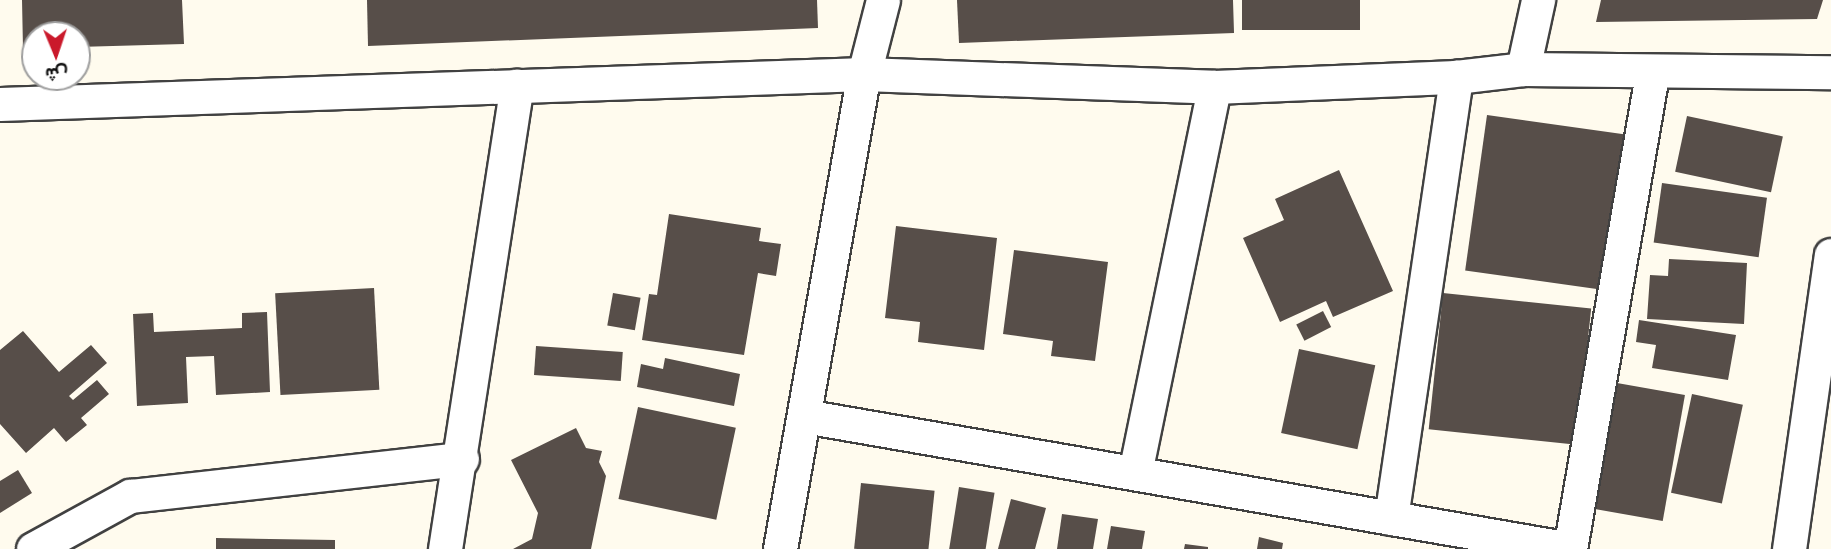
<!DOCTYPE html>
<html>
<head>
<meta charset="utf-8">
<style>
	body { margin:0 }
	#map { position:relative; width:1831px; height:549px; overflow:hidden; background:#fffbee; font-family:"Noto Serif",Vazirmatn,serif }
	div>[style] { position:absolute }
	.building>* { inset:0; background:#574e49; transform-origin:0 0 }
	.roads { filter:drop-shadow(2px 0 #414141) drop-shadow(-2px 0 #414141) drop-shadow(0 2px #414141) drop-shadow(0 -2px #414141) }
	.minor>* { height:33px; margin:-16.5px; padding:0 16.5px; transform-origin:16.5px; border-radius:16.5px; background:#fff }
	span { translate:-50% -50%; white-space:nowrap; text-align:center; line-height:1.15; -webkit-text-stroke:7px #fff; paint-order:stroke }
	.north { position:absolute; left:21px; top:21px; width:70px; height:70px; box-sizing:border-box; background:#fff; border:2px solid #9f9f9f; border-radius:50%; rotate:178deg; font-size:19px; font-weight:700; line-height:28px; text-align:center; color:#0e0e0e }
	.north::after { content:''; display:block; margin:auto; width:24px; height:32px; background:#ca192b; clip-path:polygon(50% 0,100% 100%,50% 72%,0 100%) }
</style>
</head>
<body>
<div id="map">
	<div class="building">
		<i style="clip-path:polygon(22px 0,182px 0,184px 44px,77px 47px,77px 35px,35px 35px,35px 49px,23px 49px)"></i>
		<i style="clip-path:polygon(367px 0,817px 0,818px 28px,368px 46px)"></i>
		<i style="clip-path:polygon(957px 0,1233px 0,1234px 33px,959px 43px)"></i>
		<i style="left:1242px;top:0;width:118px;height:30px"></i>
		<i style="clip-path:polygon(1601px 0,1823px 0,1817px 19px,1596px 22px)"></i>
		<i style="left:1487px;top:115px;width:140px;height:157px;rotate:8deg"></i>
		<i style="left:1687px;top:116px;width:98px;height:57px;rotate:12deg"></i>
		<i style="clip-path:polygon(1339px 170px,1393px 291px,1333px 317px,1326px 301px,1280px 322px,1243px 238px,1284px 220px,1275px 199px)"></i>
		<i style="left:1662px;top:183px;width:106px;height:60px;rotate:8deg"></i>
		<i style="clip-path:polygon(669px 214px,761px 228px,759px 241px,781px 244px,776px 276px,758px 273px,744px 355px,642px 340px,649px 294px,657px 295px)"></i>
		<i style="clip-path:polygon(896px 226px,997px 238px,984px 350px,918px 342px,920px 322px,885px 318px)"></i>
		<i style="clip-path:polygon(1014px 250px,1108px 262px,1095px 361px,1051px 356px,1053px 341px,1003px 334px)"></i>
		<i style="clip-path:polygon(1669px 259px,1747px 263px,1744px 324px,1647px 319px,1650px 275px,1668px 276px)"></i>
		<i style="left:374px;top:288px;width:102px;height:99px;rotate:87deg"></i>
		<i style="left:613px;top:293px;width:28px;height:33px;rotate:10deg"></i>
		<i style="left:1443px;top:293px;width:149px;height:137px;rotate:6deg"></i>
		<i style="left:1323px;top:311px;width:18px;height:30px;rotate:63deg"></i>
		<i style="clip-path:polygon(267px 312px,270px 392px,216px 395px,214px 356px,186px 357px,188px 403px,137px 406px,133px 314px,153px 313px,154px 332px,242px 328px,242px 313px)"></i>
		<i style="clip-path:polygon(1639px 320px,1736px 335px,1728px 380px,1652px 368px,1656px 345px,1636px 342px)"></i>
		<i style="clip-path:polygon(23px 331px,59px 372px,91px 345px,107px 363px,69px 396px,73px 400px,97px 380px,109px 394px,81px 418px,87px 425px,66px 442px,54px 428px,26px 453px,0 424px,0 350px)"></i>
		<i style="left:536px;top:346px;width:87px;height:29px;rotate:4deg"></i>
		<i style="left:1299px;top:349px;width:78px;height:86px;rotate:12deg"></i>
		<i style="clip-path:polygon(665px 358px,740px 374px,734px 406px,637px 387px,641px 364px,663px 369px)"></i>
		<i style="left:1617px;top:383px;width:69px;height:128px;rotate:10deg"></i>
		<i style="left:1692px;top:394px;width:52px;height:101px;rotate:12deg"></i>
		<i style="left:638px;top:407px;width:100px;height:94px;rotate:12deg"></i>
		<i style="clip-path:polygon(576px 428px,586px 448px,602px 451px,599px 462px,606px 476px,591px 549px,513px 549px,532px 539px,538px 513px,511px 460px)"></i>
		<i style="clip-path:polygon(18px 470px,32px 493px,0 513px,0 481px)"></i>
		<i style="left:861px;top:483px;width:74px;height:66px;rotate:6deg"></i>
		<i style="left:959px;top:487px;width:36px;height:63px;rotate:9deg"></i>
		<i style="clip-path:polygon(1011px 499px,1046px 508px,1035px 549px,998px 549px)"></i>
		<i style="clip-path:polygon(1062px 514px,1098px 519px,1093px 549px,1057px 549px)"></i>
		<i style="clip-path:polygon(1111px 526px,1145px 531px,1142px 549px,1107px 549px)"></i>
		<i style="clip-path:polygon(1259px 537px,1283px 543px,1282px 549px,1257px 549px)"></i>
		<i style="clip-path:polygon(216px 538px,335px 540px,335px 549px,216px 549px)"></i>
		<i style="clip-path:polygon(1185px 544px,1208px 547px,1208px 549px,1184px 549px)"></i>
	</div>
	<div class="roads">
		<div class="minor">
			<i style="left:1523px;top:69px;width:71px;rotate:-77.7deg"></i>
			<i style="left:0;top:104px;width:865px;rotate:-1.99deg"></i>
			<i style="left:864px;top:74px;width:350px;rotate:2.1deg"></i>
			<i style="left:1214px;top:87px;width:242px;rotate:-2.4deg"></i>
			<i style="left:1456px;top:77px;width:67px;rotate:-6.8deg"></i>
			<i style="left:1523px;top:69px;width:308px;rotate:0.6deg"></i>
			<i style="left:804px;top:416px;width:777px;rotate:9.85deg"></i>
			<i style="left:1135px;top:473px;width:394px;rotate:-78.4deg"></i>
			<i style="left:1391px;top:518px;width:446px;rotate:-81.6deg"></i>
			<i style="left:33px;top:549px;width:111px;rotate:-28.7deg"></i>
			<i style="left:130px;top:496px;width:334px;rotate:-6.4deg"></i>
			<i style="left:445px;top:549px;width:469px;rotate:-81.2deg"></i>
			<i style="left:780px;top:549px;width:482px;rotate:-80deg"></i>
			<i style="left:864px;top:74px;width:76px;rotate:-75.6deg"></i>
			<i style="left:1570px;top:549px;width:483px;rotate:-80.2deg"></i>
			<i style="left:1789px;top:549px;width:297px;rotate:-81.9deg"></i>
		</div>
	</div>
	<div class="north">ش</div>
</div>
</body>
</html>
